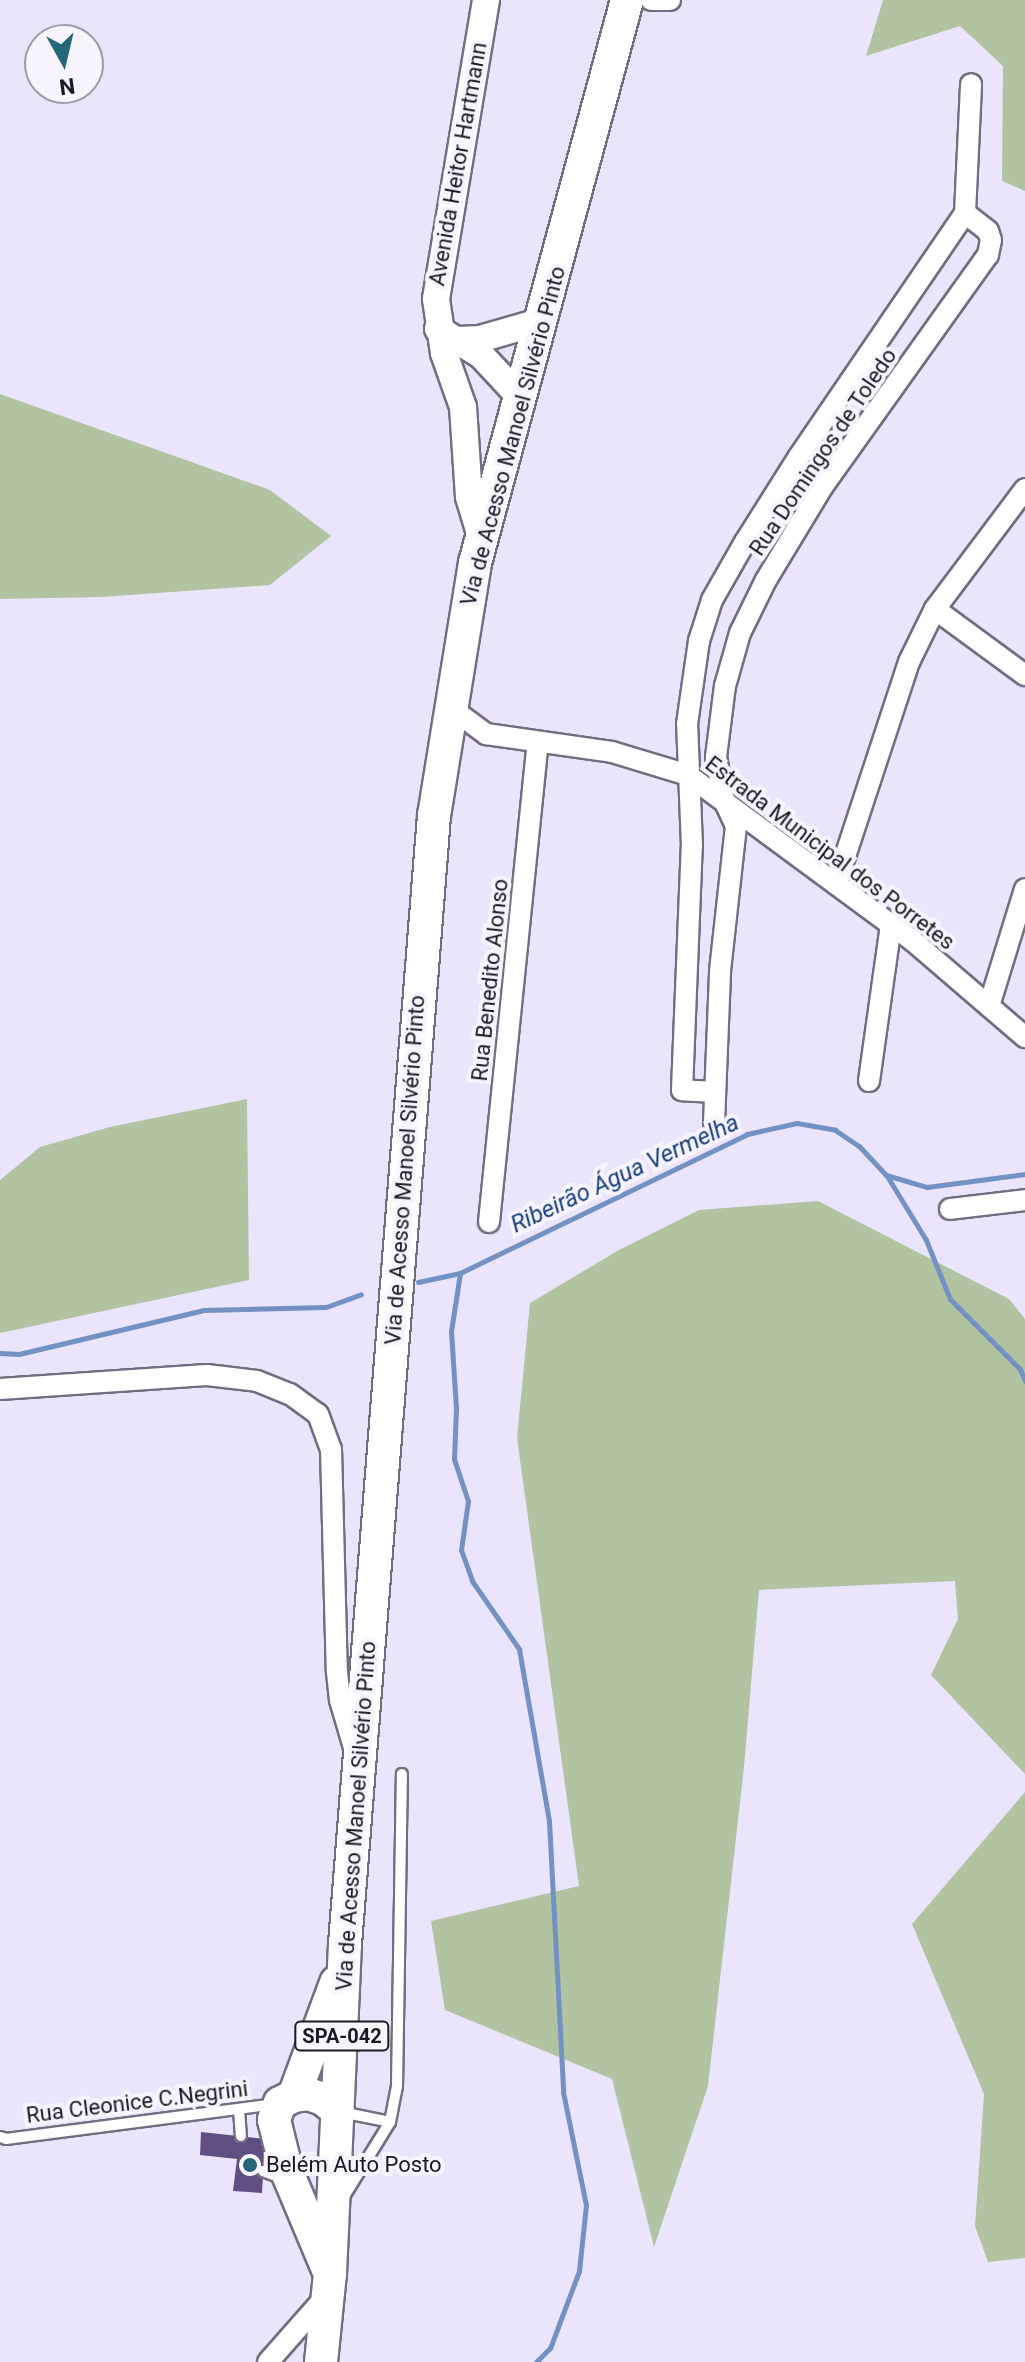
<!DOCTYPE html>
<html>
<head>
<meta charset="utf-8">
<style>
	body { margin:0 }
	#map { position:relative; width:1025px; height:2362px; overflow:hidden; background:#ebe4fd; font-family:Roboto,sans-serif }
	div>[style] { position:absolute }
	.green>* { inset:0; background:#b2c3a1 }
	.stream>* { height:5px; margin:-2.5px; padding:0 2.5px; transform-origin:2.5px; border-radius:2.5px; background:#7392c3 }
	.building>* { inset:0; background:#5f4e80 }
	.roads { filter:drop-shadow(2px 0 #736d82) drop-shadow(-2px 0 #736d82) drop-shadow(0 2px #736d82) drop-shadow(0 -2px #736d82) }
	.service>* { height:10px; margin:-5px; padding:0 5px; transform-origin:5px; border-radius:5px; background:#fff }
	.minor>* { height:20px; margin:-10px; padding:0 10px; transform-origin:10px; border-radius:10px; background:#fff }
	.tertiary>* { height:26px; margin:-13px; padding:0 13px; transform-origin:13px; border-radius:13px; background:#fff }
	.primary>* { height:32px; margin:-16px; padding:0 16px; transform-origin:16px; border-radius:16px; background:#fff }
	.dots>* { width:22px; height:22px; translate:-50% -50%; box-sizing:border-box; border:4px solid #f7f4fe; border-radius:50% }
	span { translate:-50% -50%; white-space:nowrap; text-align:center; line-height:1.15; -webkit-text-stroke:8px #f7f4fe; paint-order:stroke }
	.shield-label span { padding:2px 6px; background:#f7f4fe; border:2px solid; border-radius:6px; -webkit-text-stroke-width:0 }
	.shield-label { font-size:20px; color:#1b1921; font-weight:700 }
	.street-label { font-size:22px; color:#1b1921 }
	.poi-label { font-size:22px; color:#1b1921 }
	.left { translate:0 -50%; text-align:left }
	.water-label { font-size:24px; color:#19417d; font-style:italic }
	.north { position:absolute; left:24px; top:24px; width:80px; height:80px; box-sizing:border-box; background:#f7f4fe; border:2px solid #9f9ca6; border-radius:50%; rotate:172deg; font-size:22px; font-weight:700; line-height:32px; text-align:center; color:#1b1921 }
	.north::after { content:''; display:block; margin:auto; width:28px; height:36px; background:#236778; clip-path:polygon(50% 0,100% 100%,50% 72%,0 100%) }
</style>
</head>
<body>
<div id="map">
	<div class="green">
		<i style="clip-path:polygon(883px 0,1025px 0,1025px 191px,1002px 181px,1003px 66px,960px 26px,866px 56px)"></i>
		<i style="clip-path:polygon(0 394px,270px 490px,331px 536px,270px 585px,101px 597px,0 599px)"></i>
		<i style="clip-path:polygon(247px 1099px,249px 1280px,0 1333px,0 1180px,40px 1147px,110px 1127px)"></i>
		<i style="clip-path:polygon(818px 1201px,1009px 1299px,1025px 1319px,1025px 1774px,931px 1675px,958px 1619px,955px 1581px,759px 1590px,744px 1767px,708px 2086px,654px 2247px,612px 2079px,445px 2010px,431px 1921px,579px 1886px,517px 1438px,530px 1303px,619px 1250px,699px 1210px)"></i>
		<i style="clip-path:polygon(1025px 1792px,1025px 2258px,988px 2262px,975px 2226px,984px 2094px,912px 1924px)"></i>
	</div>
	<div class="stream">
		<i style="left:887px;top:1176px;width:75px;rotate:58.6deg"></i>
		<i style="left:926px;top:1240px;width:64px;rotate:67.9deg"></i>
		<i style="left:950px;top:1299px;width:99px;rotate:45deg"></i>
		<i style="left:1020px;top:1369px;width:13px;rotate:67deg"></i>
		<i style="left:460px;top:1273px;width:59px;rotate:98.8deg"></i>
		<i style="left:451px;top:1331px;width:77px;rotate:86.3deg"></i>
		<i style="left:456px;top:1408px;width:51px;rotate:92.2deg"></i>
		<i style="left:454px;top:1459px;width:44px;rotate:71.6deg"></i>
		<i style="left:468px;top:1501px;width:49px;rotate:98.1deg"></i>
		<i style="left:461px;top:1550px;width:33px;rotate:70deg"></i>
		<i style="left:472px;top:1581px;width:83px;rotate:55.3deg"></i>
		<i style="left:519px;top:1649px;width:175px;rotate:80.1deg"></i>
		<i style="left:549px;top:1821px;width:271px;rotate:87deg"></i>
		<i style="left:563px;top:2092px;width:115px;rotate:78.5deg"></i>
		<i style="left:586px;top:2205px;width:66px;rotate:96.1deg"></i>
		<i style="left:579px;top:2271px;width:82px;rotate:110.6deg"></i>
		<i style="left:550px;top:2348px;width:20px;rotate:135deg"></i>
		<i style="left:418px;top:1282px;width:43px;rotate:-12.1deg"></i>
		<i style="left:460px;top:1273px;width:319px;rotate:-25.8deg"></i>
		<i style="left:747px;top:1134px;width:51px;rotate:-12.4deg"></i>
		<i style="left:797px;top:1123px;width:39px;rotate:10deg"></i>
		<i style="left:835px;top:1130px;width:29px;rotate:34deg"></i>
		<i style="left:859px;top:1146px;width:40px;rotate:47deg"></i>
		<i style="left:886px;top:1175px;width:43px;rotate:16.3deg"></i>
		<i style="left:927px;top:1187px;width:99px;rotate:-7.6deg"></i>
		<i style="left:0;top:1353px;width:19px;rotate:3deg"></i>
		<i style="left:19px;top:1354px;width:189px;rotate:-13.4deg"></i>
		<i style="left:203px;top:1310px;width:123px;rotate:-1.4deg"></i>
		<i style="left:326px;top:1307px;width:37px;rotate:-20deg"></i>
	</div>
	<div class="building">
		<i style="clip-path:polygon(201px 2132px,265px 2139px,262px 2193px,233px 2191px,237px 2159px,200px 2155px)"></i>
	</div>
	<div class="roads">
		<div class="service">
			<i style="left:239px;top:2109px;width:27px;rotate:86deg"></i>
			<i style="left:341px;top:2112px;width:50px;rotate:11.5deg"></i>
			<i style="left:0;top:2137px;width:6px;rotate:18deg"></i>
			<i style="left:6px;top:2139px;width:270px;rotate:-7.4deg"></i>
			<i style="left:263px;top:2171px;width:22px;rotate:21deg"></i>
			<i style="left:343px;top:2198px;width:89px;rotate:-58.3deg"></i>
			<i style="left:390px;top:2122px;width:36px;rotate:-79deg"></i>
			<i style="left:397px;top:2087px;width:313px;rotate:-89.1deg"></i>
		</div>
		<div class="minor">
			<i style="left:651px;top:0;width:19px"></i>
			<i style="left:935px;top:609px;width:112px;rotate:36.3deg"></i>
			<i style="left:451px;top:708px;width:44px;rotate:36.6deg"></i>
			<i style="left:486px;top:734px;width:127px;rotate:8.1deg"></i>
			<i style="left:612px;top:752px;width:79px;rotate:16.8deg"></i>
			<i style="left:688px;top:775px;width:280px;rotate:36.4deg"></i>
			<i style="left:913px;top:941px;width:148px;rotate:40.6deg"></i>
			<i style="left:836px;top:884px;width:234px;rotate:-71.8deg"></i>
			<i style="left:909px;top:662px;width:59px;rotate:-63.9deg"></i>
			<i style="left:935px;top:609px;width:150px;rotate:-53.1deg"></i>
			<i style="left:989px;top:1006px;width:122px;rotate:-72.9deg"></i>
			<i style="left:869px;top:1081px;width:158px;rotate:-82deg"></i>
			<i style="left:715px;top:1092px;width:33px;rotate:-177deg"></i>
			<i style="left:682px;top:1090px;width:244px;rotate:-87.7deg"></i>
			<i style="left:692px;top:846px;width:122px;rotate:-92.3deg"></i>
			<i style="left:687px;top:724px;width:84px;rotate:-81.8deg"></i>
			<i style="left:699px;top:641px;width:43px;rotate:-72.4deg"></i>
			<i style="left:712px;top:600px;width:67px;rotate:-60.4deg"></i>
			<i style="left:745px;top:542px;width:99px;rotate:-57.8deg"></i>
			<i style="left:798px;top:458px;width:297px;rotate:-55.7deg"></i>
			<i style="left:965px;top:213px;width:129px;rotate:-87.3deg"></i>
			<i style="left:714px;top:1123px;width:152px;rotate:-87.7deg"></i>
			<i style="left:720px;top:971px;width:146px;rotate:-83.7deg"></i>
			<i style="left:736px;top:826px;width:29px;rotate:-115deg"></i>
			<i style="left:724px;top:800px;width:44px;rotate:-100.5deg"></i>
			<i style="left:716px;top:757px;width:72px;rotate:-82.8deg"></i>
			<i style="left:725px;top:686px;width:55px;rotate:-74.2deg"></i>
			<i style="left:740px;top:633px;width:59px;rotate:-63.9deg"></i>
			<i style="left:766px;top:580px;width:110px;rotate:-58.8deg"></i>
			<i style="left:823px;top:486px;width:284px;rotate:-54.5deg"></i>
			<i style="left:988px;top:255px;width:15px;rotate:-79deg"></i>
			<i style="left:991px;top:240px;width:9px;rotate:-108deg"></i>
			<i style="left:988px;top:231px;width:29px;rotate:-142deg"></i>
			<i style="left:950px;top:1209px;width:76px;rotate:-6.8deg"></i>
			<i style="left:489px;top:1222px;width:481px;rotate:-84.2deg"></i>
			<i style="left:0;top:1389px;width:207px;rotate:-3.9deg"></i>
			<i style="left:207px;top:1375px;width:50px;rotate:6.8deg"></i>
			<i style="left:257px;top:1381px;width:35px;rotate:22deg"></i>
			<i style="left:290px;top:1394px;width:34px;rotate:36deg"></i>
			<i style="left:318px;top:1414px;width:37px;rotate:70deg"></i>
			<i style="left:331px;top:1449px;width:223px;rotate:88.5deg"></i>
			<i style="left:337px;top:1672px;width:28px;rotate:84deg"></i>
			<i style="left:340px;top:1700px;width:53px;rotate:73.6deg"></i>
			<i style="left:268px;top:2362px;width:91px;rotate:-48.6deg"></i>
		</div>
		<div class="tertiary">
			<i style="left:438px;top:329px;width:50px;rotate:31.2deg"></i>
			<i style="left:481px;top:355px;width:59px;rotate:47.1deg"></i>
			<i style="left:459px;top:340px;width:21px;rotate:-3deg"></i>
			<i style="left:480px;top:339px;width:65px;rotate:-16.2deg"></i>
			<i style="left:482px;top:540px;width:45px;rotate:-106.8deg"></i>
			<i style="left:469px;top:497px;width:90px;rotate:-93.8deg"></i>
			<i style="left:463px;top:407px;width:57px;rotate:-109.4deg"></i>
			<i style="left:444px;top:353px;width:55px;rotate:-98.4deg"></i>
			<i style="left:436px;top:299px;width:303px;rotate:-80.5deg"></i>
		</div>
		<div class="primary">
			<i style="left:294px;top:2096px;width:121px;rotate:-69.6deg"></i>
			<i style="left:327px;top:2267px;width:103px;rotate:-112.8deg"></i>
			<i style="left:287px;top:2172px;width:54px;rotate:-104deg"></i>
			<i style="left:274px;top:2120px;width:18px;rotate:-71deg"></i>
			<i style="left:280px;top:2103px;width:16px;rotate:-27deg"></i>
			<i style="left:294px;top:2096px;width:14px;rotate:-8deg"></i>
			<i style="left:308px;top:2094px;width:16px;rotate:18deg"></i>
			<i style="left:323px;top:2099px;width:19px;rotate:39deg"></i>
			<i style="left:321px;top:2362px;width:88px;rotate:-84.2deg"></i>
			<i style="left:330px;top:2274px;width:330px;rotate:-87.4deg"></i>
			<i style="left:345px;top:1944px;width:1132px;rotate:-85.49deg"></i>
			<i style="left:434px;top:816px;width:256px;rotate:-80.8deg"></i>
			<i style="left:475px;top:563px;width:583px;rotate:-74.89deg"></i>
		</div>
	</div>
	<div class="dots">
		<i style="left:250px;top:2165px;background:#236778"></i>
	</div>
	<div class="shield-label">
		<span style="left:342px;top:2036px">SPA-042</span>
	</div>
	<div class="street-label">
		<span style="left:458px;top:164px;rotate:-80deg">Avenida Heitor Hartmann</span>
		<span style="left:513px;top:436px;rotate:-75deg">Via de Acesso Manoel Silvério Pinto</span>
		<span style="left:823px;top:452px;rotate:-56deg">Rua Domingos de Toledo</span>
		<span style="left:830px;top:853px;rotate:37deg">Estrada Municipal dos Porretes</span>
		<span style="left:490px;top:980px;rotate:-84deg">Rua Benedito Alonso</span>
		<span style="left:405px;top:1170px;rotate:-86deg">Via de Acesso Manoel Silvério Pinto</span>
		<span style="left:356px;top:1816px;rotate:-86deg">Via de Acesso Manoel Silvério Pinto</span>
		<span style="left:137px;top:2102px;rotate:-7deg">Rua Cleonice C.Negrini</span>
	</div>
	<div class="poi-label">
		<span class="left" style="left:266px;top:2165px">Belém Auto Posto</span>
	</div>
	<div class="water-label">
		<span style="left:625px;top:1174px;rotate:-25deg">Ribeirão Água Vermelha</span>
	</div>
	<div class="north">N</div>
</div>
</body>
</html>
